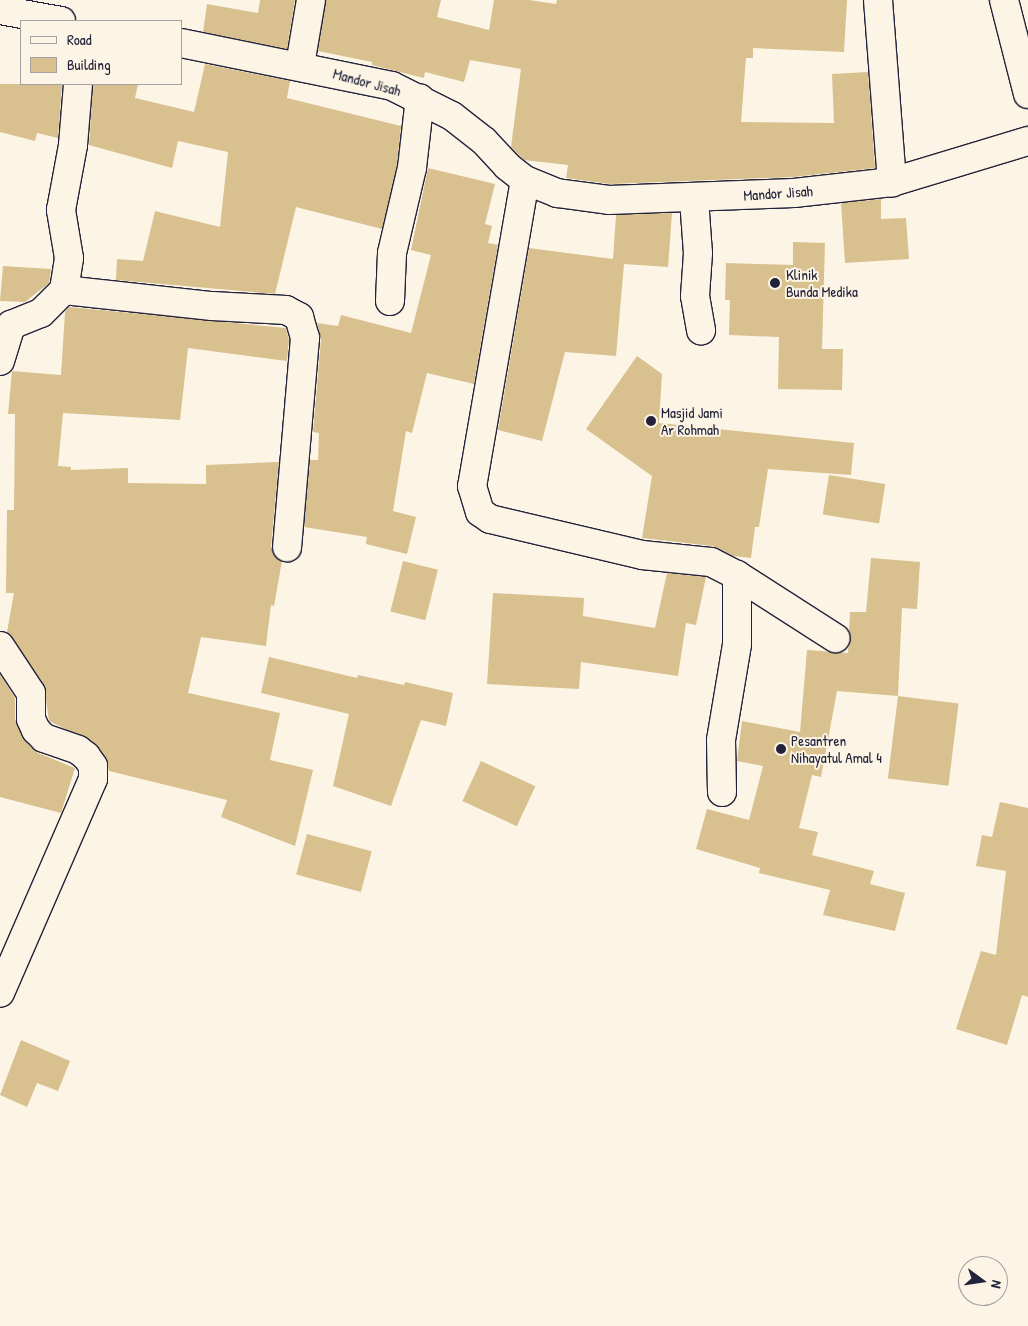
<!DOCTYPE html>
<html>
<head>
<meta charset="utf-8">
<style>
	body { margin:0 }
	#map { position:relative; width:1028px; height:1326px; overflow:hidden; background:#fcf5e5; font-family:"Patrick Hand",sans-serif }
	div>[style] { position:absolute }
	.building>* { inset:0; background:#d9c08f; transform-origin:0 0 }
	.roads { filter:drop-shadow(1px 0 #22223b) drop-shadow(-1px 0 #22223b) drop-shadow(0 1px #22223b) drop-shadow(0 -1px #22223b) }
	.minor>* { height:28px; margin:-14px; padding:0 14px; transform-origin:14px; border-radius:14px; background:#fcf5e5 }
	.dots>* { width:14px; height:14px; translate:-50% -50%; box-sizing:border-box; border:2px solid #fcf5e5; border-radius:50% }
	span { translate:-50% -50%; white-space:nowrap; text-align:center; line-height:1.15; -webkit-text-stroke:4px #fcf5e5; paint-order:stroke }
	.street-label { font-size:15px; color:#22223b }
	.poi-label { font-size:15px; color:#22223b }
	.left { translate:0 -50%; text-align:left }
	.legend { position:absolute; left:20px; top:20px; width:162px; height:65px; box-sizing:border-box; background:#fcf5e5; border:1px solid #a5a1a1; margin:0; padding:6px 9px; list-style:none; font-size:15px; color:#22223b }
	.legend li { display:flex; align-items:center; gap:10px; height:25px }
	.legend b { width:25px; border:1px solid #a5a1a1 }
	.north { position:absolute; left:958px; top:1256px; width:50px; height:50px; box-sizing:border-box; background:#fcf5e5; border:1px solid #a5a1a1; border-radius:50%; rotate:104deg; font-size:14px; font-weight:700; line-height:20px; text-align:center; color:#22223b }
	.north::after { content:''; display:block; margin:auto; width:18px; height:22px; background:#22223b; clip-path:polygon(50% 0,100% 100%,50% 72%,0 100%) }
</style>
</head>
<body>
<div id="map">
	<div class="building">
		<i style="clip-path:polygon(260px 0,295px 0,287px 49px,203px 32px,207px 4px,258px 13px)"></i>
		<i style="clip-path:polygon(326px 0,441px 0,437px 17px,489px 30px,494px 0,529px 0,556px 4px,557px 0,847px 0,844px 52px,753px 48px,753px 58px,746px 58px,741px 122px,834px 123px,832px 74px,868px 72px,875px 168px,793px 177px,610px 184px,566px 178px,568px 165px,524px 160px,511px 147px,521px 69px,470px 60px,464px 82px,425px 72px,424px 78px,372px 65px,372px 62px,318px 51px)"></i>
		<i style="clip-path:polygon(205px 64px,290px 81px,287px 98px,401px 126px,397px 165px,382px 229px,296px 207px,275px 294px,116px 280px,117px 259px,143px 261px,155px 211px,220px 227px,228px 152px,178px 141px,172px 168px,89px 145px,93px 84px,138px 84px,135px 98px,194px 112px)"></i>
		<i style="clip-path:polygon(0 84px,62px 84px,58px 138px,37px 133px,35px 141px,0 132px)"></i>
		<i style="clip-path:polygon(428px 168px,495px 184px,485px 224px,492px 226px,488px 243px,498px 245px,474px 384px,427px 373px,412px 433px,406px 431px,393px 511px,416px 517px,407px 554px,366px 544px,367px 537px,304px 527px,310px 460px,318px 460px,319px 433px,313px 432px,321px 339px,317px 323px,338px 326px,341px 315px,411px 333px,431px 255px,411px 250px)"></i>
		<i style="clip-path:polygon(881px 199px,881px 219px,906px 218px,909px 259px,845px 263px,841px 203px)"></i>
		<i style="clip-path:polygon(672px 213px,668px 267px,624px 264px,616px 356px,565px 352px,542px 441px,498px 430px,529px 248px,613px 259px,616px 215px)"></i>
		<i style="clip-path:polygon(793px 242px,825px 243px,822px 349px,843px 349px,842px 390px,778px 389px,779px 337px,729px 335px,730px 300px,725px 300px,726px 263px,793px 265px)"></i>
		<i style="clip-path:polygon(3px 266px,51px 269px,49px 283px,25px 302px,0 301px)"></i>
		<i style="clip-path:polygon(69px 307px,286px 328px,289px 340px,287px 361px,188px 348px,180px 420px,63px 413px,58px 466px,71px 467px,71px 470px,128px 468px,128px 483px,206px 484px,206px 465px,279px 462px,271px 546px,273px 554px,282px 561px,274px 606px,271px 605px,266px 646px,201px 637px,188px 693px,280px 713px,270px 760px,313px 770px,295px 846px,221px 817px,227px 800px,109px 771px,106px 758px,95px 744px,49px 721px,44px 685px,7px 632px,14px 593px,6px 593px,7px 510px,14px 510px,15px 414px,8px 414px,12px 371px,61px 375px,65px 312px)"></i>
		<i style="clip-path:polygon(637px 356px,662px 374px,659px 423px,854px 443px,851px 475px,768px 469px,759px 527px,755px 527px,751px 558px,733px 556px,713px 546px,642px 538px,652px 476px,586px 429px)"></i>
		<i style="left:829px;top:475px;width:57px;height:40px;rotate:9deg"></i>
		<i style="clip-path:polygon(871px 558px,920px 562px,917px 609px,902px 608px,898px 696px,837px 691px,821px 777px,812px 775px,799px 828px,818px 832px,812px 855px,874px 871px,870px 884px,905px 893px,895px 931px,823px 915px,830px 890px,759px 873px,760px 868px,696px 849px,707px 809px,749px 820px,763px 766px,737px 761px,742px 721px,800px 732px,807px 650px,848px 653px,850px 612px,866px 612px)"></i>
		<i style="left:403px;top:561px;width:36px;height:52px;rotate:14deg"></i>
		<i style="clip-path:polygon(667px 573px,706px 577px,696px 625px,686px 623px,678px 676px,581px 662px,579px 689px,487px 684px,493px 593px,584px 598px,583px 616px,655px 628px)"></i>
		<i style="clip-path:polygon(269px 657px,357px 678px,358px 675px,404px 685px,405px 682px,453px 693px,446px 726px,421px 720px,391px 806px,333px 786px,349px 714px,261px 693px)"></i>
		<i style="clip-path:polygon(0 674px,15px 698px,15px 719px,25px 741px,38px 753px,75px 768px,61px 813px,0 797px)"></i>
		<i style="left:898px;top:696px;width:61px;height:83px;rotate:7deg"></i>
		<i style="left:481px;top:761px;width:60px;height:44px;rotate:25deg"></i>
		<i style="clip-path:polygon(1000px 802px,1028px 808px,1028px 997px,1022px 995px,1007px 1045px,956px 1029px,981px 951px,996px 955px,1006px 871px,976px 866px,982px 835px,992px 837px)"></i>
		<i style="left:307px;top:834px;width:67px;height:42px;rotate:15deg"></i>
		<i style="clip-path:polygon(21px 1040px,70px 1061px,58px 1091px,37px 1083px,27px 1107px,0 1095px)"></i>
	</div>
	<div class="roads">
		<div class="minor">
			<i style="left:878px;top:0;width:183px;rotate:85.6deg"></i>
			<i style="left:1004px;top:0;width:97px;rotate:75.7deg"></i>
			<i style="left:0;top:10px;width:62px;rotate:10.2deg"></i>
			<i style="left:181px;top:43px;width:215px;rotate:11.5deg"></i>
			<i style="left:392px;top:86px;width:67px;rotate:26.6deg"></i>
			<i style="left:452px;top:116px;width:41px;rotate:38deg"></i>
			<i style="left:484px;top:141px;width:34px;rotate:47deg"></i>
			<i style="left:507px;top:166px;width:23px;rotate:38deg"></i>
			<i style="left:525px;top:180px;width:35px;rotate:22deg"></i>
			<i style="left:557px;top:193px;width:52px;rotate:7.7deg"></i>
			<i style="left:609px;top:200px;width:185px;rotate:-2.2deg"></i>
			<i style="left:794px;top:193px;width:99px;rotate:-6.4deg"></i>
			<i style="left:892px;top:182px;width:142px;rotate:-16.8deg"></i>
			<i style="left:300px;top:65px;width:66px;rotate:-80.4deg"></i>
			<i style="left:525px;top:180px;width:311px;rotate:99.8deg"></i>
			<i style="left:472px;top:486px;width:27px;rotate:73deg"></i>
			<i style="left:480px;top:512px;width:12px;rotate:35deg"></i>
			<i style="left:490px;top:519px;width:156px;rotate:13.3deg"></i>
			<i style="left:642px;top:555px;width:69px;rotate:5.8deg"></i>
			<i style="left:711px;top:562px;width:29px;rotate:27deg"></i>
			<i style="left:737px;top:575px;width:117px;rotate:32.7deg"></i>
			<i style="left:694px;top:199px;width:54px;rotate:85.8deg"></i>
			<i style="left:698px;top:253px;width:43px;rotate:94deg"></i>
			<i style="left:695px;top:296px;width:35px;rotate:80deg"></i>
			<i style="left:64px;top:290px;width:149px;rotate:6.2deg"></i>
			<i style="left:212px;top:306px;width:74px;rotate:3.1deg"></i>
			<i style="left:286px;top:310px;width:15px;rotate:28deg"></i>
			<i style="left:299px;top:317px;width:22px;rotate:74deg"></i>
			<i style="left:305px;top:338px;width:210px;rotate:94.9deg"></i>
			<i style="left:390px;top:301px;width:48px;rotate:-87.6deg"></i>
			<i style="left:392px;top:253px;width:87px;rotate:-76.8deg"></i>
			<i style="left:412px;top:168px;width:70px;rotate:-83.5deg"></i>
			<i style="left:0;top:361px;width:38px;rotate:-73deg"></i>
			<i style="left:11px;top:325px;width:32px;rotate:-22deg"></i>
			<i style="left:41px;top:313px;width:33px;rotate:-45deg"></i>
			<i style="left:64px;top:290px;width:32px;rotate:-81deg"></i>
			<i style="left:69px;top:258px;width:49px;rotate:-99.5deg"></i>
			<i style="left:61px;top:210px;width:66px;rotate:-79.5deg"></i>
			<i style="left:73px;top:145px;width:61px;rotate:-85.3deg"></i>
			<i style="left:0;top:646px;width:56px;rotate:56.6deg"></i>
			<i style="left:31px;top:693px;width:26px;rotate:90deg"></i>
			<i style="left:31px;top:719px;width:12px;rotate:66deg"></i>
			<i style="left:36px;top:730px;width:11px;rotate:45deg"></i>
			<i style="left:44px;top:738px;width:36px;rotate:19deg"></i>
			<i style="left:78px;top:750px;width:10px;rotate:37deg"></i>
			<i style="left:86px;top:756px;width:12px;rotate:55deg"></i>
			<i style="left:93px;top:766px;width:13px;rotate:90deg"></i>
			<i style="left:93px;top:779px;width:233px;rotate:113.5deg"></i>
			<i style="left:722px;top:792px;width:52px;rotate:-91.1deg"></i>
			<i style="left:721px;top:740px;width:97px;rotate:-80.5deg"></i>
			<i style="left:737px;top:644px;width:69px;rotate:-90deg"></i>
		</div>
	</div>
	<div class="dots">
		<i style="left:775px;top:283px;background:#22223b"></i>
		<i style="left:651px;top:421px;background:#22223b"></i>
		<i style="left:781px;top:749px;background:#22223b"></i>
	</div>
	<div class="street-label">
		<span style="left:367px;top:82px;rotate:15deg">Mandor Jisah</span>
		<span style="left:778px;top:193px;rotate:-4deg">Mandor Jisah</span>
	</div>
	<div class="poi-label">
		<span class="left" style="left:786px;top:283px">Klinik<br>Bunda Medika</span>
		<span class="left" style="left:661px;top:421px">Masjid Jami<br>Ar Rohmah</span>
		<span class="left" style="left:791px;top:749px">Pesantren<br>Nihayatul Amal 4</span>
	</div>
	<ul class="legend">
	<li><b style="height:6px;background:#fcf5e5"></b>Road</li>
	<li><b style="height:14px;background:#d9c08f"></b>Building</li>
	</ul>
	<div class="north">N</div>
</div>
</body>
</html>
